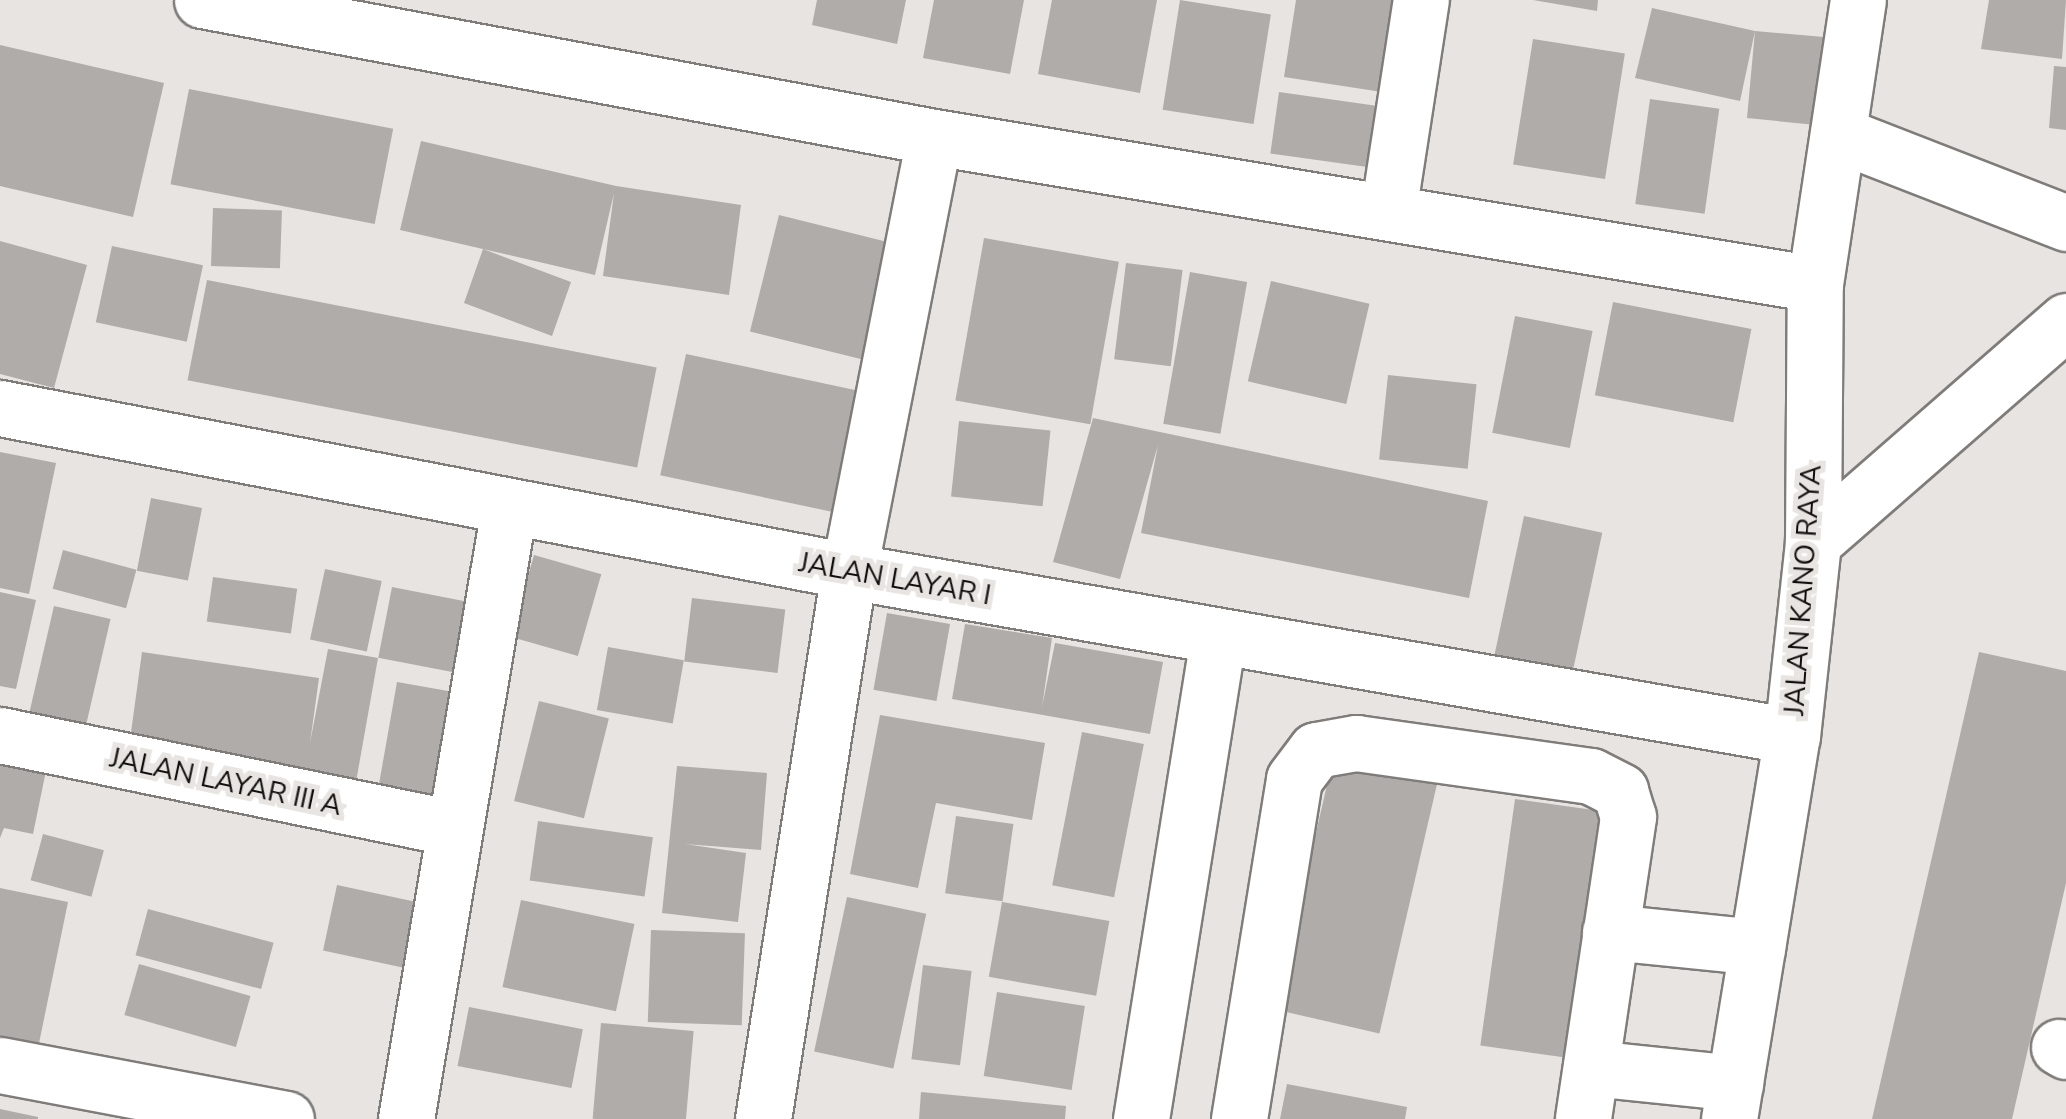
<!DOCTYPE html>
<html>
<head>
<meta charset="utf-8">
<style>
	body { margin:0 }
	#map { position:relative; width:2066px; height:1119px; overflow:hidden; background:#e7e4e1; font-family:"Nunito Sans",sans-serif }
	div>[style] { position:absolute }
	.building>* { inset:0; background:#afacaa; transform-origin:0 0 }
	.roads { filter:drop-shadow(2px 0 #7f7c7a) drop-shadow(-2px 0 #7f7c7a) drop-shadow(0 2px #7f7c7a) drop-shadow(0 -2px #7f7c7a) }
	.minor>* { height:55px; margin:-27.5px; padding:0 27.5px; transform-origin:27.5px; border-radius:27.5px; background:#fff }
	.tertiary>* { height:55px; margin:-27.5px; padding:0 27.5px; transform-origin:27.5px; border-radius:27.5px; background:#fff }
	span { translate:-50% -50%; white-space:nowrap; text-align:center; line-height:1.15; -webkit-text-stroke:10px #e7e4e1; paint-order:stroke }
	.street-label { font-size:28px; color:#100f0e }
</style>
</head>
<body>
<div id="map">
	<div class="building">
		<i style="clip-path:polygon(817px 0,906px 0,897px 44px,812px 25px)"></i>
		<i style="clip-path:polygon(934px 0,1024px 0,1010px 74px,923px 58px)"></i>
		<i style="clip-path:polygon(1052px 0,1157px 0,1140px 93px,1038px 74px)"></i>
		<i style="left:1180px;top:0;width:92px;height:111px;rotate:9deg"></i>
		<i style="clip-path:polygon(1296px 0,1411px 0,1395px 94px,1284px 77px)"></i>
		<i style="clip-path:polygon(1533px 0,1598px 0,1597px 11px)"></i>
		<i style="clip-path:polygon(1989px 0,2066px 0,2062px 59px,1981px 49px)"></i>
		<i style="clip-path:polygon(1652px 8px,1755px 31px,1824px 37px,1816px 125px,1747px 118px,1755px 31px,1740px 101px,1635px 78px)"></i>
		<i style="left:1533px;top:39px;width:93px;height:127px;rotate:9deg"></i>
		<i style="clip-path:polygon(0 45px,164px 83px,133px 217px,0 186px)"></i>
		<i style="clip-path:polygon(2054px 66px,2066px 67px,2066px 130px,2049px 128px)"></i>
		<i style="left:189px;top:89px;width:208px;height:97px;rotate:11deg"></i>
		<i style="left:1279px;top:92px;width:98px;height:62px;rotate:8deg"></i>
		<i style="left:1650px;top:99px;width:70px;height:106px;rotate:8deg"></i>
		<i style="clip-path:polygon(421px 141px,616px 186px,741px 205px,729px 295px,603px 276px,614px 193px,595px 275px,483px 249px,571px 282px,552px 336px,464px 303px,483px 249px,400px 230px)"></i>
		<i style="left:213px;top:208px;width:69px;height:58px;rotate:2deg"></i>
		<i style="left:779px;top:215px;width:115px;height:120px;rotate:14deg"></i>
		<i style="left:984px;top:238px;width:137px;height:165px;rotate:10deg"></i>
		<i style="clip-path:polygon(0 241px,87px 265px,54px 388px,0 374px)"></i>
		<i style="left:112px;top:246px;width:93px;height:78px;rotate:12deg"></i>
		<i style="left:1126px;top:263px;width:57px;height:97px;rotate:7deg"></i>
		<i style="left:1190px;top:272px;width:58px;height:154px;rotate:10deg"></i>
		<i style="left:207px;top:280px;width:458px;height:102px;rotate:11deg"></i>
		<i style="left:1271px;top:281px;width:101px;height:103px;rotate:13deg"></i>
		<i style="left:1613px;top:302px;width:141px;height:95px;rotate:11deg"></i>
		<i style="left:1515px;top:316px;width:79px;height:119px;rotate:11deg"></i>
		<i style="left:686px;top:354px;width:186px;height:124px;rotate:12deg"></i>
		<i style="left:1388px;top:375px;width:89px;height:85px;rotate:6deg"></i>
		<i style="clip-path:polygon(1093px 418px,1488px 501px,1469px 598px,1141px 533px,1158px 445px,1120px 579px,1053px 562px)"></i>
		<i style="left:959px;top:421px;width:92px;height:76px;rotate:6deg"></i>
		<i style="clip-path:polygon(0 452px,56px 463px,29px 594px,0 588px)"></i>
		<i style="left:151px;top:498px;width:52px;height:74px;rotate:11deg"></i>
		<i style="left:1524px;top:516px;width:80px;height:142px;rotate:12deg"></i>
		<i style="left:63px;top:550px;width:76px;height:40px;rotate:15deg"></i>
		<i style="left:534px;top:555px;width:70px;height:85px;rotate:16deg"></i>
		<i style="left:325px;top:569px;width:58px;height:72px;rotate:12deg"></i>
		<i style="left:213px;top:577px;width:85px;height:45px;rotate:8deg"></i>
		<i style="left:392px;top:587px;width:86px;height:72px;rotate:11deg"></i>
		<i style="clip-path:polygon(0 592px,36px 600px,16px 689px,0 686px)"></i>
		<i style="left:692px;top:598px;width:94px;height:64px;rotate:7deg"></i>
		<i style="left:54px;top:606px;width:58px;height:114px;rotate:13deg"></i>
		<i style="left:887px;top:613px;width:64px;height:78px;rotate:10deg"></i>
		<i style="clip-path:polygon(965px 624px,1052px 638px,1042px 707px,1055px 643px,1163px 662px,1150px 734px,952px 699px)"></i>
		<i style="left:608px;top:647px;width:77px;height:64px;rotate:10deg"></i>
		<i style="clip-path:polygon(328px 649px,378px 658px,356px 782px,129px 747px,142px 652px,319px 678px,310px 743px)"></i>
		<i style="clip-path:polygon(1979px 652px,2066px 671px,2066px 883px,2012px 1119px,1872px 1119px)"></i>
		<i style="left:397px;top:682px;width:62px;height:116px;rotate:10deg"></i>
		<i style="left:539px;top:701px;width:72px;height:103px;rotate:14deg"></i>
		<i style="clip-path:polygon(880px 715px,1045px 743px,1032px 820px,936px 803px,918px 888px,850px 874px)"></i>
		<i style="left:1082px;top:732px;width:63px;height:156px;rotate:11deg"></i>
		<i style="clip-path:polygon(0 751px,48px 761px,33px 834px,4px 828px,0 838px)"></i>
		<i style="left:1333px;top:759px;width:107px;height:257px;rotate:13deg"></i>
		<i style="clip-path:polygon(677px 766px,767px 773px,761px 850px,685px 844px,746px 853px,738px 922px,662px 913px)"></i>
		<i style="left:1515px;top:799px;width:106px;height:249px;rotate:8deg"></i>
		<i style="left:956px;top:816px;width:58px;height:78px;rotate:8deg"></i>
		<i style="left:538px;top:821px;width:116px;height:60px;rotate:8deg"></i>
		<i style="left:43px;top:834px;width:63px;height:48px;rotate:15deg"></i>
		<i style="left:337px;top:885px;width:98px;height:67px;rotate:12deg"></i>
		<i style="clip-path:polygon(0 888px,68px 902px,37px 1053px,0 1046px)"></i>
		<i style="left:847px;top:897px;width:81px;height:158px;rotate:12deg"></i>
		<i style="left:521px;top:900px;width:116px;height:89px;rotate:12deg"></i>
		<i style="left:1002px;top:902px;width:109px;height:76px;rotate:10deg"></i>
		<i style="left:148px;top:909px;width:130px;height:48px;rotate:15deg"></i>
		<i style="left:651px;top:930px;width:94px;height:92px;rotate:2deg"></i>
		<i style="left:139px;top:964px;width:116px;height:53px;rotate:16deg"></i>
		<i style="left:923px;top:965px;width:49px;height:95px;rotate:7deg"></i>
		<i style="left:997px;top:992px;width:89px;height:85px;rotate:9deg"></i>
		<i style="left:469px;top:1007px;width:116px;height:60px;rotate:11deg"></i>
		<i style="left:601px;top:1023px;width:93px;height:96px;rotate:5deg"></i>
		<i style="clip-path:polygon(1287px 1084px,1407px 1107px,1405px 1119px,1280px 1119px)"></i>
		<i style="clip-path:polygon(921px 1092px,1066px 1106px,1065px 1119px,919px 1119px)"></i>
		<i style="clip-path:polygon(0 1109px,38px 1117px,38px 1119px,0 1119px)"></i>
	</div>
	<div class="roads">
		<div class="minor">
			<i style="left:202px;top:0;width:745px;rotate:10.6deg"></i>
			<i style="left:934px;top:137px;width:893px;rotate:9.47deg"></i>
			<i style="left:1838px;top:134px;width:245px;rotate:21.3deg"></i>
			<i style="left:1388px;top:212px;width:215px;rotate:-81.2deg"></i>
			<i style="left:0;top:408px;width:865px;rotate:10.87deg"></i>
			<i style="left:849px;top:571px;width:957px;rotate:9.92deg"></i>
			<i style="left:1813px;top:542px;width:258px;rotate:-89.6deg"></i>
			<i style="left:1815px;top:284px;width:287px;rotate:-81.4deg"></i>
			<i style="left:0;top:735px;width:462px;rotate:11.6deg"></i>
			<i style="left:1610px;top:932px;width:148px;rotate:5.8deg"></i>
			<i style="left:2059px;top:1047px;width:8px;rotate:30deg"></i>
			<i style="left:0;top:1065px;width:291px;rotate:10.7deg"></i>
			<i style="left:1591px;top:1068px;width:145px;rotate:5.9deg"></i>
			<i style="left:406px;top:1119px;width:620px;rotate:-80.43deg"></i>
			<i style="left:763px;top:1119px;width:555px;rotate:-81.08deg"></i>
			<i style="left:849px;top:571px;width:442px;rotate:-78.9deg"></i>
			<i style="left:1141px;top:1119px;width:488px;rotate:-80.9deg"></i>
			<i style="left:1239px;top:1119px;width:344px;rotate:-80.8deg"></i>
			<i style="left:1294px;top:779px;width:36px;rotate:-53deg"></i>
			<i style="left:1316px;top:750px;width:41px;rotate:-9.9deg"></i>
			<i style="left:1356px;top:743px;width:237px;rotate:8deg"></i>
			<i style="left:1591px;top:776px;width:33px;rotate:27deg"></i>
			<i style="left:1620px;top:791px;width:27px;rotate:73deg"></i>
			<i style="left:1628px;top:817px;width:305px;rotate:98.5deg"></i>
		</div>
		<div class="tertiary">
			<i style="left:1729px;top:1119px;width:388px;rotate:-80.7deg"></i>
			<i style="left:1792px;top:736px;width:195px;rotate:-83.8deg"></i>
			<i style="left:1813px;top:542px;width:336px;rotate:-41.1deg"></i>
		</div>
	</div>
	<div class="street-label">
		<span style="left:895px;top:579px;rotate:10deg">JALAN LAYAR I</span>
		<span style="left:1803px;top:590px;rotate:-86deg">JALAN KANO RAYA</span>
		<span style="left:226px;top:782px;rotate:12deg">JALAN LAYAR III A</span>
	</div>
</div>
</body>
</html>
